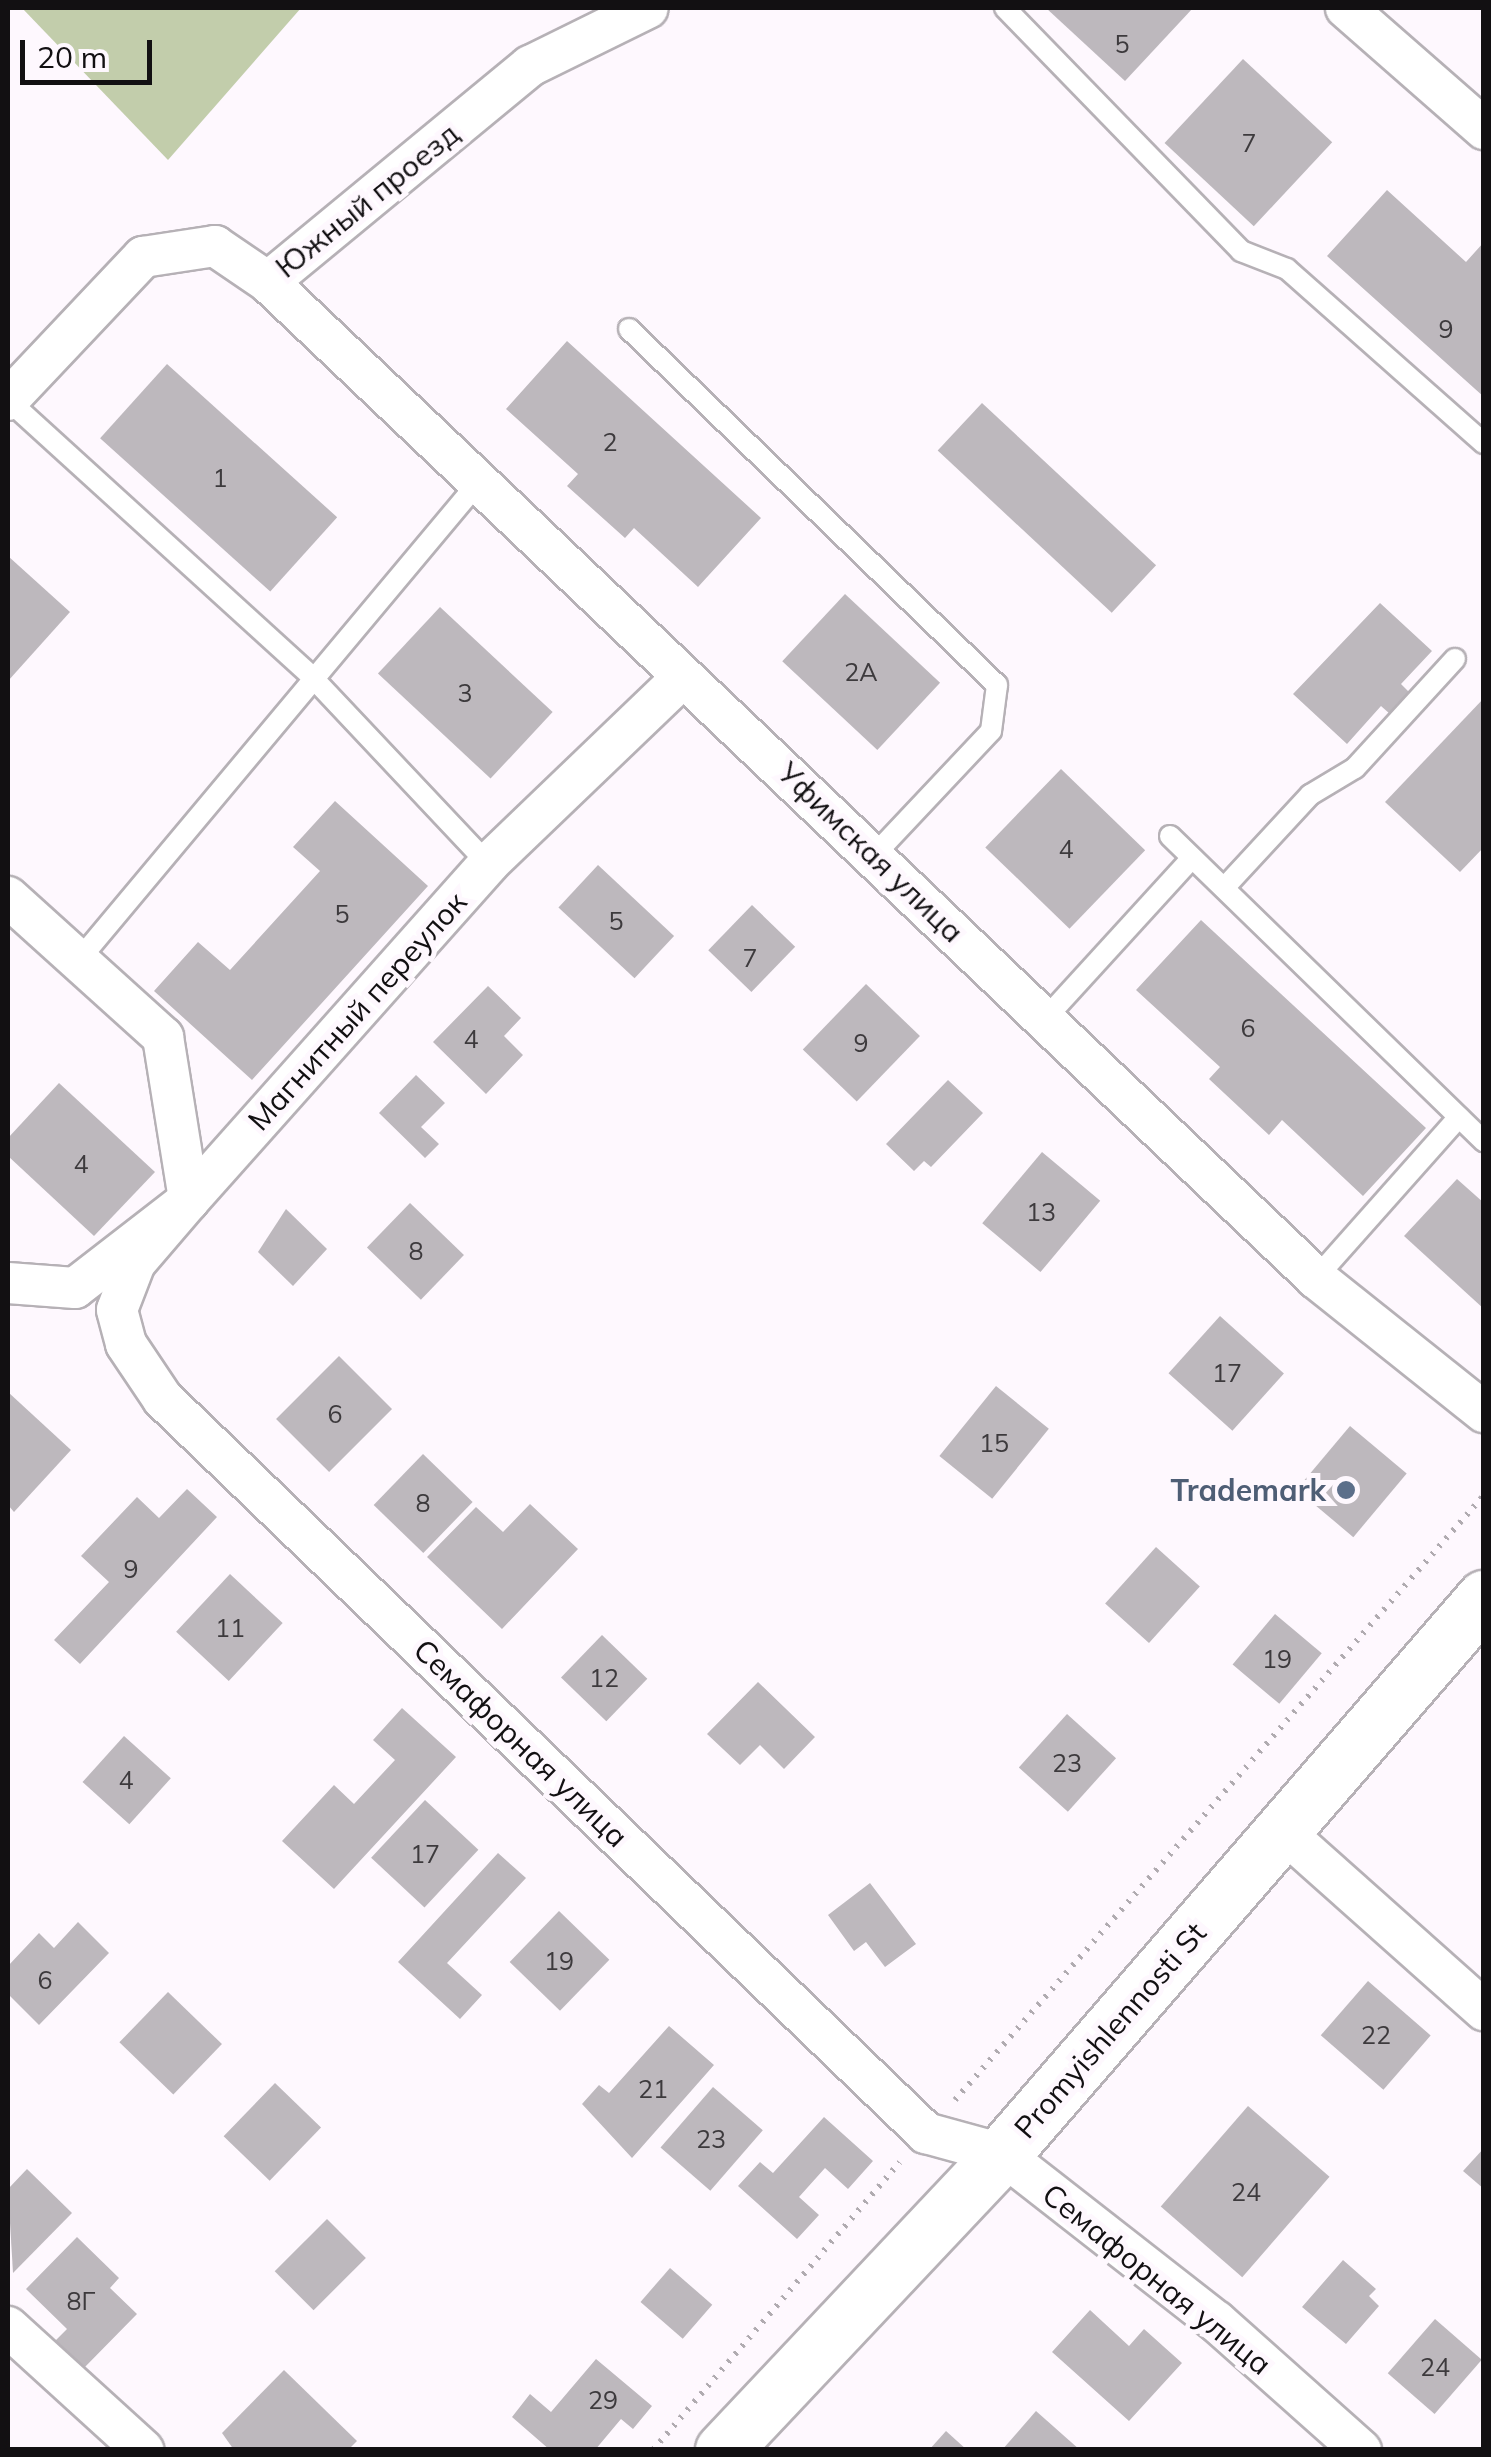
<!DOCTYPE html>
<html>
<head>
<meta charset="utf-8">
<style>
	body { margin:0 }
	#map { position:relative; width:1491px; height:2457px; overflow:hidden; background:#fef8fe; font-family:Mulish,sans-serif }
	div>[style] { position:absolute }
	.green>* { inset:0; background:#c2cdab }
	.building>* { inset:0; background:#bdb8bd; transform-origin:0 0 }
	.path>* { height:6px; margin-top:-3px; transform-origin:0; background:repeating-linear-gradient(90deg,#b0abb0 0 2.5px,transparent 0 10.5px) }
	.roads { filter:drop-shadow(2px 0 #b6b1b6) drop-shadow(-2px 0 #b6b1b6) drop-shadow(0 2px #b6b1b6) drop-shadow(0 -2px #b6b1b6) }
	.lane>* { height:20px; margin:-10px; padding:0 10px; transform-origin:10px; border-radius:10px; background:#fff }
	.street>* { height:40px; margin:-20px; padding:0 20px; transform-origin:20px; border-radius:20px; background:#fff }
	.secondary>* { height:55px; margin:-27.5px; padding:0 27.5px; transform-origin:27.5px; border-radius:27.5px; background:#fff }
	.dots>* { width:28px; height:28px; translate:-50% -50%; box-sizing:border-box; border:5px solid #fef8fe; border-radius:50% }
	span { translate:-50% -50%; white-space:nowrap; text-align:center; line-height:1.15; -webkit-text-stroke:10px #fef8fe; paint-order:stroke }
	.number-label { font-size:25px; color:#3d3a3d }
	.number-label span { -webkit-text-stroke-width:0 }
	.street-label { font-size:30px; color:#121012 }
	.service-label { font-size:30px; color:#4e5e75; font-weight:700 }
	.right { translate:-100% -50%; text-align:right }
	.frame { position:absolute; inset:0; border:10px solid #121012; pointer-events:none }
	.scale { position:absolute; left:20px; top:40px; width:132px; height:45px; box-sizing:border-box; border:5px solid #121012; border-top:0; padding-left:12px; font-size:30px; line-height:35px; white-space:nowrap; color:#121012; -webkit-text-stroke:8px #fef8fe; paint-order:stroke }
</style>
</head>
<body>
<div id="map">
	<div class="green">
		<i style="clip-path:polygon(22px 8px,301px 8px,168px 160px)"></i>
	</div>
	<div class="building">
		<i style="clip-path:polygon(1046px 8px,1193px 8px,1125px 81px)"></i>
		<i style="left:1243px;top:59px;width:122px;height:115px;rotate:43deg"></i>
		<i style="clip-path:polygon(1387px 190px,1466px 262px,1484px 242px,1484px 397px,1327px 256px)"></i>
		<i style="clip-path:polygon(567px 341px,761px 518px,698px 587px,634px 528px,625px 538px,567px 486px,578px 474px,506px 409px)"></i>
		<i style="left:167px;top:364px;width:229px;height:100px;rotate:42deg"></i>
		<i style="left:982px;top:403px;width:238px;height:65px;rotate:43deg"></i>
		<i style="clip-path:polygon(8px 556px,70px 612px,8px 681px)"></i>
		<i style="left:845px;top:594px;width:130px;height:92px;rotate:43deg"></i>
		<i style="clip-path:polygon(1380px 603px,1432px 651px,1401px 684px,1410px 693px,1390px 714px,1381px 706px,1347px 744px,1293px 694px)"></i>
		<i style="left:440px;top:607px;width:154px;height:91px;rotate:43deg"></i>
		<i style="clip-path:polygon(1484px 698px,1484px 847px,1460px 872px,1385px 802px)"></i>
		<i style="left:1061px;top:769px;width:117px;height:109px;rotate:44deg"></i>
		<i style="clip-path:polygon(335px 801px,428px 886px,252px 1080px,154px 991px,198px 942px,230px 970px,320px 871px,293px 847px)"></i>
		<i style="left:598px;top:865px;width:104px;height:58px;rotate:43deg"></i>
		<i style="left:752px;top:905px;width:60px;height:63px;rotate:44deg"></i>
		<i style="clip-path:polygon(1201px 920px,1426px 1128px,1363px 1196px,1282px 1120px,1269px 1135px,1209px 1079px,1220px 1067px,1136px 990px)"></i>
		<i style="left:866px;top:984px;width:75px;height:91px;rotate:44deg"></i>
		<i style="clip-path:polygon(488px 986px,521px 1018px,504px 1036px,523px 1055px,486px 1094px,433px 1042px)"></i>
		<i style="clip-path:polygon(416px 1075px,445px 1103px,421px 1127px,439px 1144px,425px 1158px,379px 1113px)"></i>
		<i style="clip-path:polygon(948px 1080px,983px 1113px,931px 1167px,924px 1161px,914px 1171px,886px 1144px)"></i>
		<i style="clip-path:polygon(59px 1083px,155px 1172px,94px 1236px,8px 1156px,8px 1138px)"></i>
		<i style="left:1042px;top:1152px;width:76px;height:93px;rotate:40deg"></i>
		<i style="clip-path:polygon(1457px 1179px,1484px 1203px,1484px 1309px,1404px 1236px)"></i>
		<i style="left:410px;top:1203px;width:75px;height:62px;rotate:44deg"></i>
		<i style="clip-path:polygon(286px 1209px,327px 1249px,293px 1286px,258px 1252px)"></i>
		<i style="left:1220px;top:1316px;width:86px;height:77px;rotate:42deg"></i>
		<i style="left:339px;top:1356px;width:75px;height:89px;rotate:45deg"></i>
		<i style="left:996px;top:1386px;width:68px;height:90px;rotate:39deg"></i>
		<i style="clip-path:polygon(8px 1392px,71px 1450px,14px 1512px,8px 1505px)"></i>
		<i style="left:1350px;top:1426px;width:74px;height:83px;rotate:40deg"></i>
		<i style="left:423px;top:1454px;width:69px;height:71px;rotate:44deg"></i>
		<i style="clip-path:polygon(187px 1489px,217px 1517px,80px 1664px,54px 1640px,109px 1582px,81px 1556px,137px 1497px,159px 1518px)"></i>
		<i style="clip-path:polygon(530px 1504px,578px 1549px,502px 1629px,427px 1557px,476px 1507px,503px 1532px)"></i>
		<i style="left:1156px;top:1547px;width:59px;height:76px;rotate:42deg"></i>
		<i style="left:230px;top:1574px;width:72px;height:79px;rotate:43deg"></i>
		<i style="left:1275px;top:1614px;width:61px;height:66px;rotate:40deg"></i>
		<i style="left:602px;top:1635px;width:63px;height:59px;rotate:44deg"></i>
		<i style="clip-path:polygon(758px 1682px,815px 1737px,784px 1769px,760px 1745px,740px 1765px,707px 1734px)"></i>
		<i style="clip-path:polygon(402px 1708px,456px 1757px,334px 1889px,282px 1841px,334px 1785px,354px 1804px,395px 1760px,373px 1740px)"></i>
		<i style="left:1067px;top:1714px;width:66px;height:72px;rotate:42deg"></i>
		<i style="left:124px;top:1736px;width:63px;height:62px;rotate:42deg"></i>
		<i style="left:425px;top:1800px;width:73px;height:79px;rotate:43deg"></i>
		<i style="clip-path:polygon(498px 1853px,526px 1878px,447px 1963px,482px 1995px,460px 2019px,398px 1962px)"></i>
		<i style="clip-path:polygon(870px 1883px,916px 1944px,885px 1967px,866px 1942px,854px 1951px,828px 1915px)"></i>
		<i style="left:559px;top:1911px;width:70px;height:71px;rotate:44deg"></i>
		<i style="clip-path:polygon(78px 1922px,109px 1953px,39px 2025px,8px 1994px,8px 1966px,39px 1933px,54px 1948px)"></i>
		<i style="left:1368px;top:1981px;width:83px;height:72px;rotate:41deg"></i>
		<i style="left:168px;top:1992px;width:75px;height:70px;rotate:44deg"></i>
		<i style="clip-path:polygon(669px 2026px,714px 2065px,632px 2158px,582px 2104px,599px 2085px,609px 2093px)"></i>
		<i style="left:275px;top:2083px;width:64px;height:74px;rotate:44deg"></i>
		<i style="left:713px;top:2087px;width:66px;height:80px;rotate:41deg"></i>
		<i style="left:1248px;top:2106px;width:108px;height:133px;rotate:41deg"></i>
		<i style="clip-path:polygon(824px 2117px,873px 2161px,848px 2189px,825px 2168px,799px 2197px,819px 2215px,797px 2239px,738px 2186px,760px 2162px,773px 2173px)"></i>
		<i style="clip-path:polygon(1484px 2148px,1484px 2189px,1463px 2171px)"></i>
		<i style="clip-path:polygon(27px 2169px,72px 2213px,13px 2273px,8px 2189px)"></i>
		<i style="left:327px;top:2219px;width:55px;height:74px;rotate:45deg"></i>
		<i style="clip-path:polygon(77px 2237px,119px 2278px,110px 2288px,137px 2314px,82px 2370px,53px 2343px,67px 2329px,26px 2289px)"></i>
		<i style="clip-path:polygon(1343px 2260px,1376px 2289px,1369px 2296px,1379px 2306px,1346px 2344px,1302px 2307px)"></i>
		<i style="left:670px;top:2268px;width:56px;height:45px;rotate:41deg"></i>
		<i style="clip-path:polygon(1090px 2310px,1129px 2346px,1144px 2329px,1182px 2363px,1129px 2421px,1052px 2352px)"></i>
		<i style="left:1435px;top:2319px;width:62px;height:72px;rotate:41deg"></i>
		<i style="clip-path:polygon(596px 2359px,652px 2406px,633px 2429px,621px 2419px,595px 2450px,550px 2450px,512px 2417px,530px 2394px,551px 2412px)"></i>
		<i style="clip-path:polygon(284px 2370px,357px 2441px,348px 2450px,234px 2450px,222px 2433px)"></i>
		<i style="clip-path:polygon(1036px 2411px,1080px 2450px,1002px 2450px)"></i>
		<i style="clip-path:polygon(946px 2431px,967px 2450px,929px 2450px)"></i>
	</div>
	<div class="path">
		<i style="left:955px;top:2100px;width:804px;rotate:-48.83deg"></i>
		<i style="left:653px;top:2450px;width:379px;rotate:-49.4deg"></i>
	</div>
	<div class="roads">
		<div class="lane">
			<i style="left:1005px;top:8px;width:339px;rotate:45.8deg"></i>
			<i style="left:1241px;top:251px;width:49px;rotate:21.4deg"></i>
			<i style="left:1287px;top:269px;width:263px;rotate:41.5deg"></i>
			<i style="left:629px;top:329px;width:512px;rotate:44.05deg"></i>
			<i style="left:997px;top:685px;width:46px;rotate:97.4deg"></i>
			<i style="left:991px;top:731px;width:166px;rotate:133.3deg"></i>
			<i style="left:8px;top:400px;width:413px;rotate:42.3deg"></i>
			<i style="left:313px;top:678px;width:255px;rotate:46.7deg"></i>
			<i style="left:1170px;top:836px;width:438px;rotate:44.2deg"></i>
			<i style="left:1224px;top:888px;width:127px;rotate:-47.2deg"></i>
			<i style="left:1310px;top:795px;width:52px;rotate:-31deg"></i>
			<i style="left:1355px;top:768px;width:148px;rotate:-47.5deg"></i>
			<i style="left:78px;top:961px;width:622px;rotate:-50.09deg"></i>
			<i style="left:1043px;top:1021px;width:221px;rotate:-47.6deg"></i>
			<i style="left:1316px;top:1278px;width:215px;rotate:-48.4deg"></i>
		</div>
		<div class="street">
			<i style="left:1346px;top:8px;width:184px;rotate:41.2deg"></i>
			<i style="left:268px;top:282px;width:340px;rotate:-39.5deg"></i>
			<i style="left:530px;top:66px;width:131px;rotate:-26.2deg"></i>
			<i style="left:8px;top:400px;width:197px;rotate:-46.6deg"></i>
			<i style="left:143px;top:257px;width:73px;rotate:-8.7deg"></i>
			<i style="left:215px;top:246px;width:64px;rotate:34.2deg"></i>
			<i style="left:268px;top:282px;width:1446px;rotate:43.54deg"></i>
			<i style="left:1316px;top:1278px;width:215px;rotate:38.6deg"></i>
			<i style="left:8px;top:897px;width:209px;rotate:42.1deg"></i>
			<i style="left:163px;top:1037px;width:165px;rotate:80.9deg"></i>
			<i style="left:189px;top:1200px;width:83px;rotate:130.6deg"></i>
			<i style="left:135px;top:1263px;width:50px;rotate:111deg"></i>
			<i style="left:117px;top:1310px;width:35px;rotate:75deg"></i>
			<i style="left:126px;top:1344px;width:66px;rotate:56.1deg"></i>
			<i style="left:163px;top:1399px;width:1059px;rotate:43.89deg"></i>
			<i style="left:926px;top:2133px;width:79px;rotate:15.4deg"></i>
			<i style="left:1002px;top:2154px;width:271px;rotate:38deg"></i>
			<i style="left:1216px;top:2321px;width:194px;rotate:41.7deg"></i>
			<i style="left:8px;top:1283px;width:67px;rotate:4.3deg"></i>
			<i style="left:75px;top:1288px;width:144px;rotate:-37.7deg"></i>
			<i style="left:189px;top:1200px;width:450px;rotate:-48.3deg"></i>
			<i style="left:488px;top:864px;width:270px;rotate:-43.8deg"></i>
			<i style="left:1284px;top:1832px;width:268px;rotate:41.7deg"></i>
			<i style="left:8px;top:2327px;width:183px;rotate:42.3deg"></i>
		</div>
		<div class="secondary">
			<i style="left:723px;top:2450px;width:407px;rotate:-46.7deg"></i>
			<i style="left:1002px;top:2154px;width:736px;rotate:-49.08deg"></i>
		</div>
	</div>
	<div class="dots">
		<i style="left:1346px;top:1490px;background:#5c6f8a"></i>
	</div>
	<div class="number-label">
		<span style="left:1122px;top:44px">5</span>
		<span style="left:1249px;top:143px">7</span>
		<span style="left:1446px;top:329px">9</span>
		<span style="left:610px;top:442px">2</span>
		<span style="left:220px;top:478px">1</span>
		<span style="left:861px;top:672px">2А</span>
		<span style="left:465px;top:693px">3</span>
		<span style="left:1066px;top:849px">4</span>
		<span style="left:342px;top:914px">5</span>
		<span style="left:616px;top:921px">5</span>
		<span style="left:750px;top:958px">7</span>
		<span style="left:1248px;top:1028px">6</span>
		<span style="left:471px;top:1039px">4</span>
		<span style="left:861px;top:1043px">9</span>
		<span style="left:81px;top:1164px">4</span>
		<span style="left:1041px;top:1212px">13</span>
		<span style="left:416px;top:1251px">8</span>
		<span style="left:1227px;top:1373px">17</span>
		<span style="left:335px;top:1414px">6</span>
		<span style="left:994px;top:1443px">15</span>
		<span style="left:423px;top:1503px">8</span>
		<span style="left:131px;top:1569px">9</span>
		<span style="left:230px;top:1628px">11</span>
		<span style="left:1277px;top:1659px">19</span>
		<span style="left:604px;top:1678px">12</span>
		<span style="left:1067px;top:1763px">23</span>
		<span style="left:126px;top:1780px">4</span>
		<span style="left:425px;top:1854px">17</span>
		<span style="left:559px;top:1961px">19</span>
		<span style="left:45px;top:1980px">6</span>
		<span style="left:1376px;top:2035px">22</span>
		<span style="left:653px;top:2089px">21</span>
		<span style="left:711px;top:2139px">23</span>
		<span style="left:1246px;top:2192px">24</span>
		<span style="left:81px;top:2301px">8Г</span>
		<span style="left:1435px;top:2367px">24</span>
		<span style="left:603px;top:2400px">29</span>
	</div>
	<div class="street-label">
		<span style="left:367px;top:200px;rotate:-39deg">Южный проезд</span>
		<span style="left:871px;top:852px;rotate:44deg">Уфимская улица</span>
		<span style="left:357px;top:1011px;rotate:-48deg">Магнитный переулок</span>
		<span style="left:521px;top:1743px;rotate:44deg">Семафорная улица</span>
		<span style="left:1110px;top:2030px;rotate:-49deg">Promyishlennosti St</span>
		<span style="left:1157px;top:2279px;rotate:39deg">Семафорная улица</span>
	</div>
	<div class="service-label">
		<span class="right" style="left:1326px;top:1490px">Trademark</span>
	</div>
	<div class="frame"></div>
	<div class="scale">20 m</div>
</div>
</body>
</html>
